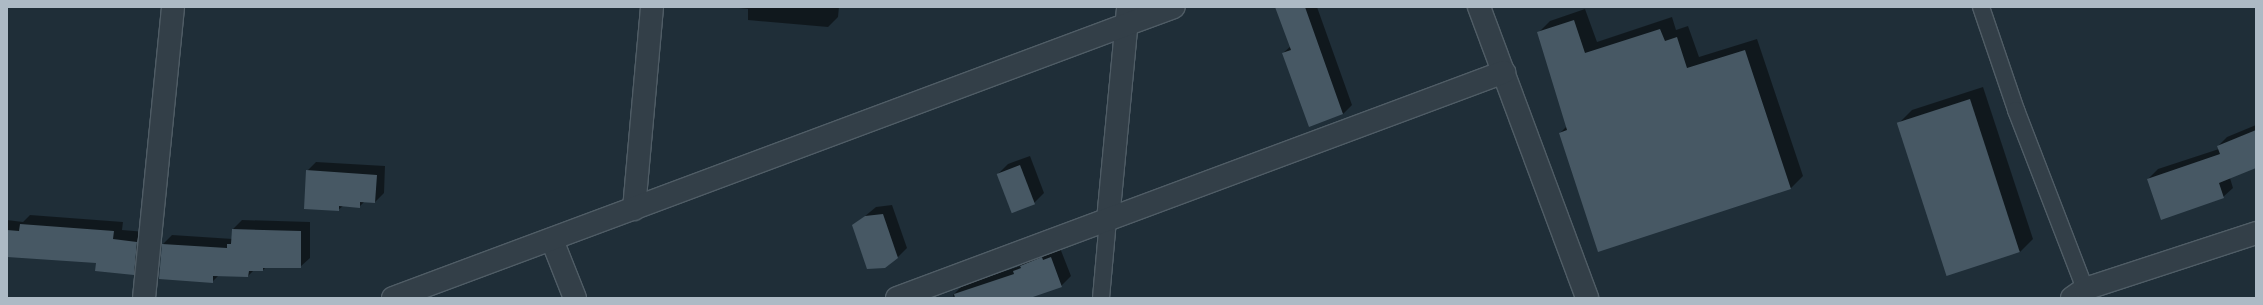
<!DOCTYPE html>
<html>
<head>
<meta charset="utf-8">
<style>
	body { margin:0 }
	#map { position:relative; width:2263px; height:305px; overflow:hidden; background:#1f2e38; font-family:Helvetica,sans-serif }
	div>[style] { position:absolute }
	.shadow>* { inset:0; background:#0007 }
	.building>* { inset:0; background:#475864; transform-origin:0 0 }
	.roads { filter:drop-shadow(1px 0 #505d66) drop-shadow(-1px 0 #505d66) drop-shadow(0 1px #505d66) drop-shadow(0 -1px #505d66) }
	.lane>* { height:16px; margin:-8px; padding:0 8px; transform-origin:8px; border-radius:8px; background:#333f48 }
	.street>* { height:22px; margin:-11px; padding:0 11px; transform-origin:11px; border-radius:11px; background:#333f48 }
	span { translate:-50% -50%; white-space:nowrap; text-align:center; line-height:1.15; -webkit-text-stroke:3px #19242d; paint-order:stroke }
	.frame { position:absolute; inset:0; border:8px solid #adbac5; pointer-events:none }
</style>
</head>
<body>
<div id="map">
	<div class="shadow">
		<i style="clip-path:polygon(730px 7px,839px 7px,838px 17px,828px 27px,748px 20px,748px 9px)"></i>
		<i style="clip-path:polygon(1276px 7px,1317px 7px,1352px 105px,1343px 114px,1283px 53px,1291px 46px)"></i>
		<i style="clip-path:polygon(1585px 9px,1597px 42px,1672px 17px,1676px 30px,1688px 26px,1699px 57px,1757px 39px,1803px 176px,1791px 188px,1598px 250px,1560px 133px,1567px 126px,1538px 33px,1550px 21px)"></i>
		<i style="clip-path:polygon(1983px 87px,2033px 239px,2020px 252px,1899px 123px,1912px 110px)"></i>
		<i style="clip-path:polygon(2256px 125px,2256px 167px,2230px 178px,2233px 188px,2223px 197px,2148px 179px,2158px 169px,2219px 149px,2218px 146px,2227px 137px)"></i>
		<i style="clip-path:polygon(1030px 156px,1044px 193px,1034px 203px,998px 174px,1008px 164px)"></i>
		<i style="clip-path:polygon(316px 162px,385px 166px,384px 193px,375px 202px,365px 201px,359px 207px,343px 206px,338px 210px,307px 171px)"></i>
		<i style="clip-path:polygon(892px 205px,907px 248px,898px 257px,853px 226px,876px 207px)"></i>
		<i style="clip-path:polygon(30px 215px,123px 222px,122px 230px,146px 232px,143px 264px,133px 274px,97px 262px,7px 256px,7px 220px,23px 222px)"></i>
		<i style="clip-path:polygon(242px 220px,310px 222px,310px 258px,300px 267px,266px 267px,263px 270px,254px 270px,248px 276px,219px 275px,212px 282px,163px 244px,172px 235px,233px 239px,233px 229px)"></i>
		<i style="clip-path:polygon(1060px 248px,1071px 276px,1061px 286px,1027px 298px,954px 298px,953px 295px,963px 285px,1020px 266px,1024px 262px)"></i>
	</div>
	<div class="building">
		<i style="clip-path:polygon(1275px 7px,1305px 7px,1343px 114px,1309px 127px,1282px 53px,1291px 50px)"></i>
		<i style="clip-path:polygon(1574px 20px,1585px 53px,1660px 29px,1665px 41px,1677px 37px,1687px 68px,1745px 50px,1791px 189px,1598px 252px,1559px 133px,1567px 130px,1537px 32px)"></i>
		<i style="left:1970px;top:99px;width:161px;height:77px;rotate:72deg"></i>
		<i style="clip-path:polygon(2256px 130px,2256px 168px,2219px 183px,2224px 198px,2161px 220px,2147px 179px,2220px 154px,2217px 146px)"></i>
		<i style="left:1020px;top:165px;width:42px;height:25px;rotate:69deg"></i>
		<i style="clip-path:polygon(306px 170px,377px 175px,375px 203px,360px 202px,360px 208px,339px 206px,339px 211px,304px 209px)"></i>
		<i style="clip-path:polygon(883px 214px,898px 258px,885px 268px,867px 269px,852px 225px,865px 216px)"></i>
		<i style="clip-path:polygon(20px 224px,114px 231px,113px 239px,137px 242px,134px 275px,95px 271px,96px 263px,7px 257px,7px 230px,19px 231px)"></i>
		<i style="clip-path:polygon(232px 229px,301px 231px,301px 268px,263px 268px,263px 271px,249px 271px,248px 277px,213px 276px,213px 283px,159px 279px,162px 244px,227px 248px,227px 244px,231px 244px)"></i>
		<i style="clip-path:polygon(1042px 257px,1043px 260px,1051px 257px,1062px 287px,1030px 298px,955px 298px,954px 294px,1014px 274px,1013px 271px,1021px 268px,1020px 266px)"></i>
	</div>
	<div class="roads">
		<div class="lane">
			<i style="left:1981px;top:7px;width:109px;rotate:71.2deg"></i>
			<i style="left:2016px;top:110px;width:192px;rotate:68.9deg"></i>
			<i style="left:1101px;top:298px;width:78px;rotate:-84.9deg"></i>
		</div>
		<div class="street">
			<i style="left:1479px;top:7px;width:310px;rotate:69.6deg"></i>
			<i style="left:634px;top:209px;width:203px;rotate:-84.9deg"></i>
			<i style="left:1108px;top:220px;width:214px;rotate:-84.6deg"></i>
			<i style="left:552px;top:240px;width:62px;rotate:68.4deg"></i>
			<i style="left:144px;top:298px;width:292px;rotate:-84.3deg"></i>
			<i style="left:393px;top:298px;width:833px;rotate:-20.44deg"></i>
			<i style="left:897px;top:298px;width:648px;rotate:-20.42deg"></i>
			<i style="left:2072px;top:298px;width:16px;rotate:-35deg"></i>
			<i style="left:2085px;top:289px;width:180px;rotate:-18.1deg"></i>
		</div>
	</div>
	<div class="frame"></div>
</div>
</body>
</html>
